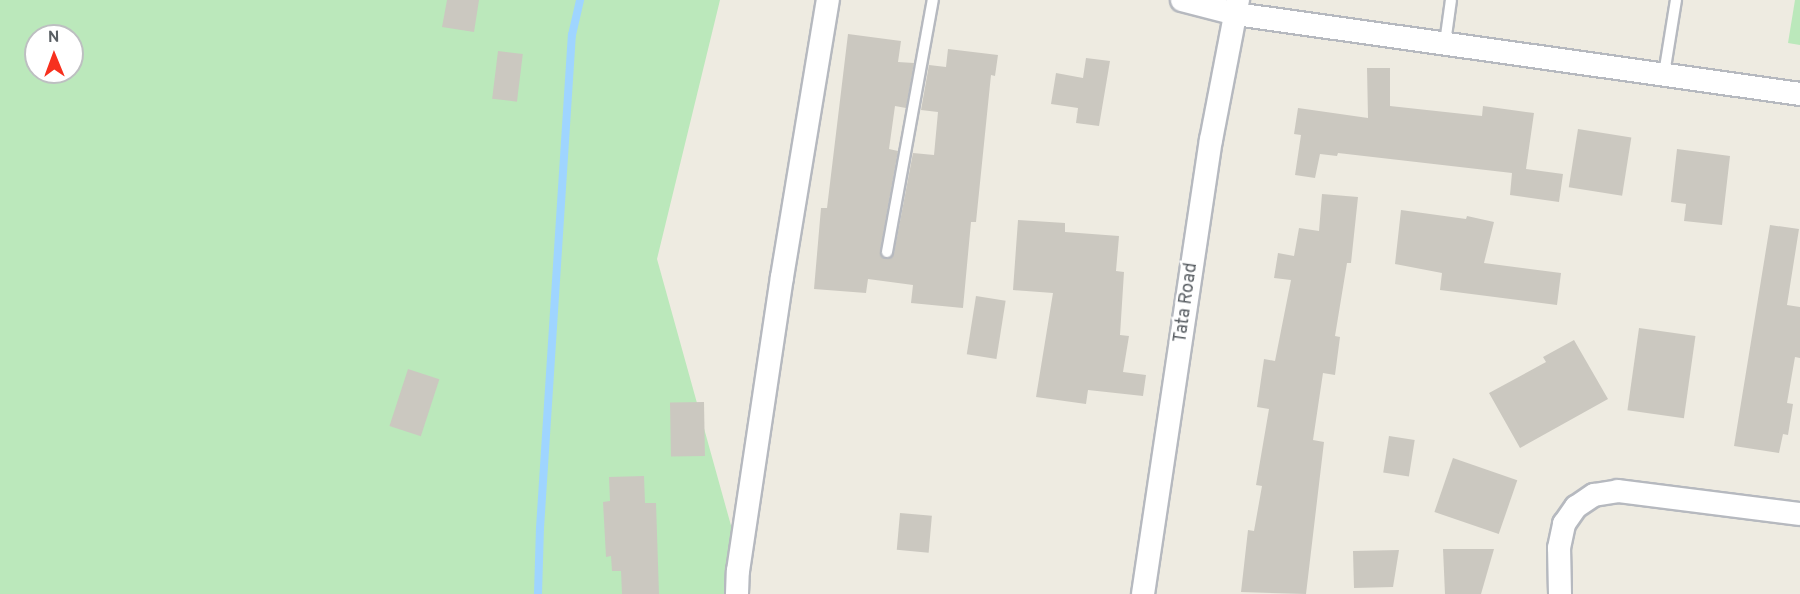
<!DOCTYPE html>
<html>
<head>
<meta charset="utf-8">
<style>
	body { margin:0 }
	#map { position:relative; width:1800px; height:594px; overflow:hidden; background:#eeebe1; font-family:Overpass,sans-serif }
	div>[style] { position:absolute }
	.green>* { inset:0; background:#bbe8bb }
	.stream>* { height:8px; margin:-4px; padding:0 4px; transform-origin:4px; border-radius:4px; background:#9fd5ff }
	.building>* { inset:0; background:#cbc8c0; transform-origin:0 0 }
	.roads { filter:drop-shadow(2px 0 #b6b9bf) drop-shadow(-2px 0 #b6b9bf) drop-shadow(0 2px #b6b9bf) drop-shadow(0 -2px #b6b9bf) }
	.service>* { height:10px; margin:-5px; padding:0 5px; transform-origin:5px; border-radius:5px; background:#fff }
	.minor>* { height:22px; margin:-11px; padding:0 11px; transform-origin:11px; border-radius:11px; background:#fff }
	span { translate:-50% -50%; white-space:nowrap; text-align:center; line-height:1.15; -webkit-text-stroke:4.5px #fff; paint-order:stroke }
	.street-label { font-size:18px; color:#595e63 }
	.north { position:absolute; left:24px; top:24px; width:60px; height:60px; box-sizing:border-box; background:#fff; border:2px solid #bdbfc1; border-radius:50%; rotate:359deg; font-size:16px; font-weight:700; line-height:24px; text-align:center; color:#595e63 }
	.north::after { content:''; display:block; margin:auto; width:21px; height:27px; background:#f7301e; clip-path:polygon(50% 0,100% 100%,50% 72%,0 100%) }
</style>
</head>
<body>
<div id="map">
	<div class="green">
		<i style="clip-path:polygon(evenodd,0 0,720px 0,657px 259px,750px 594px,0 594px,0 0,36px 36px,72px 36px,72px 72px,36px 72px,36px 36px)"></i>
		<i style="clip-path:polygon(1795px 0,1800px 0,1800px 45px,1788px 43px)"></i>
	</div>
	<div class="stream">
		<i style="left:538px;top:594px;width:66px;rotate:-88.3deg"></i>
		<i style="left:540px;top:528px;width:494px;rotate:-86.3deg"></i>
		<i style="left:572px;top:35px;width:36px;rotate:-77deg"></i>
	</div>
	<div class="building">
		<i style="clip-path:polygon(447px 0,479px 0,474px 32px,442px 27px)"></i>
		<i style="clip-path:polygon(848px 34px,901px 41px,898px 62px,914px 63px,906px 108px,895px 106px,889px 149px,898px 151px,880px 251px,882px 257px,886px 259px,894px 253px,913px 153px,934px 155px,938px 112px,921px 110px,929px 65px,946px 67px,948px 49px,998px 55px,995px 76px,991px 75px,976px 222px,971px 222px,963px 308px,911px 303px,913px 285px,868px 279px,866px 293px,814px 289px,821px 208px,827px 208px)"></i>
		<i style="left:498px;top:51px;width:25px;height:48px;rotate:7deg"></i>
		<i style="clip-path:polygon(1086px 58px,1110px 61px,1099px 126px,1076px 123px,1078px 108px,1051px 104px,1056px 73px,1083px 78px)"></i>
		<i style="clip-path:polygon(1367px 68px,1390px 68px,1390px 106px,1482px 116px,1483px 106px,1534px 113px,1526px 169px,1563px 174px,1559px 202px,1510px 195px,1512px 173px,1338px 153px,1337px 156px,1320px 154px,1315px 178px,1295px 175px,1301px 135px,1294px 134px,1298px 108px,1368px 118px)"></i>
		<i style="left:1578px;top:129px;width:54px;height:59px;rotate:9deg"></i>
		<i style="clip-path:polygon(1677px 149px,1730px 156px,1722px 225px,1684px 221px,1686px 204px,1671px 202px)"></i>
		<i style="clip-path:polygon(1322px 194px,1358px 197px,1351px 263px,1347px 263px,1335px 336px,1340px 337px,1335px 375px,1323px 373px,1313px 440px,1324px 442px,1306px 594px,1241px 592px,1248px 530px,1254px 531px,1262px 486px,1256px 485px,1269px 409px,1257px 407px,1264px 359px,1275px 361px,1291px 280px,1274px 278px,1278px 253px,1294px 256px,1299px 228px,1319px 231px)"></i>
		<i style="clip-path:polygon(1401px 210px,1466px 219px,1467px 216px,1494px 222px,1484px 263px,1561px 273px,1557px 305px,1440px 290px,1442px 273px,1395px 264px)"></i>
		<i style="clip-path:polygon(1018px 220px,1065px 223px,1065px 232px,1119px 236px,1116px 271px,1124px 272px,1120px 335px,1129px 336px,1123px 372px,1146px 375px,1143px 396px,1088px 390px,1086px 404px,1036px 397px,1053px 293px,1013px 290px)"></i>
		<i style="clip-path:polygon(1770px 225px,1799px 229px,1787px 305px,1800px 307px,1800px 358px,1795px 357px,1787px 403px,1793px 404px,1788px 435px,1783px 434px,1779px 453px,1734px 446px)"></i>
		<i style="left:976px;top:296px;width:30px;height:59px;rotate:9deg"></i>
		<i style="left:1639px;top:328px;width:57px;height:83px;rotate:8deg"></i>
		<i style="clip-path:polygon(1574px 340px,1608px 399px,1520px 448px,1489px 393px,1546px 362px,1543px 357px)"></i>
		<i style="left:408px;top:369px;width:33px;height:60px;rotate:18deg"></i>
		<i style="left:704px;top:402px;width:54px;height:34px;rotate:89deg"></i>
		<i style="left:1389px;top:436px;width:26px;height:37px;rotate:9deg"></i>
		<i style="left:1453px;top:458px;width:68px;height:57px;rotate:19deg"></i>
		<i style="clip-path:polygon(644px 476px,645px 503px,656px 503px,659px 594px,622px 594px,621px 571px,612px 571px,611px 556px,606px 557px,603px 502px,610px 501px,609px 477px)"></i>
		<i style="left:900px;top:513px;width:32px;height:37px;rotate:5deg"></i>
		<i style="clip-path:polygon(1443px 549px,1494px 549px,1481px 594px,1445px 594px)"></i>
		<i style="clip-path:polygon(1399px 550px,1393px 587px,1354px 588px,1353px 551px)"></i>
	</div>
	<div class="roads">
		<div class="service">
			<i style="left:1445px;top:43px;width:43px;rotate:-82.1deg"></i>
			<i style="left:1664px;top:74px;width:75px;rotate:-80.8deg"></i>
			<i style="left:887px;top:252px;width:256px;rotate:-79.7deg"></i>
		</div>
		<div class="minor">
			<i style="left:1182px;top:0;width:56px;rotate:14.5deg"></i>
			<i style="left:1236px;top:14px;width:570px;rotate:8.07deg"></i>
			<i style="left:737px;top:594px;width:23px;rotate:-88deg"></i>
			<i style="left:738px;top:571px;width:297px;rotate:-81.5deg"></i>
			<i style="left:782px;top:277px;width:281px;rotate:-80.6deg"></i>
			<i style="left:1143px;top:594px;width:459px;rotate:-81.5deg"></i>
			<i style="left:1211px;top:140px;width:143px;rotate:-79.1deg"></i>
			<i style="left:1560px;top:594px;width:46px;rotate:-91.2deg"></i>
			<i style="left:1559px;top:548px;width:25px;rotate:-78deg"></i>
			<i style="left:1564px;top:524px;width:21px;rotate:-55deg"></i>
			<i style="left:1576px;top:507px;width:22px;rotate:-34deg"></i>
			<i style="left:1594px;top:495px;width:24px;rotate:-9deg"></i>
			<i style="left:1618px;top:491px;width:183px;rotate:7.2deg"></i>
		</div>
	</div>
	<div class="street-label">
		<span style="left:1187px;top:303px;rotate:-82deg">Tata Road</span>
	</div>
	<div class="north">N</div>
</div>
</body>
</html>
